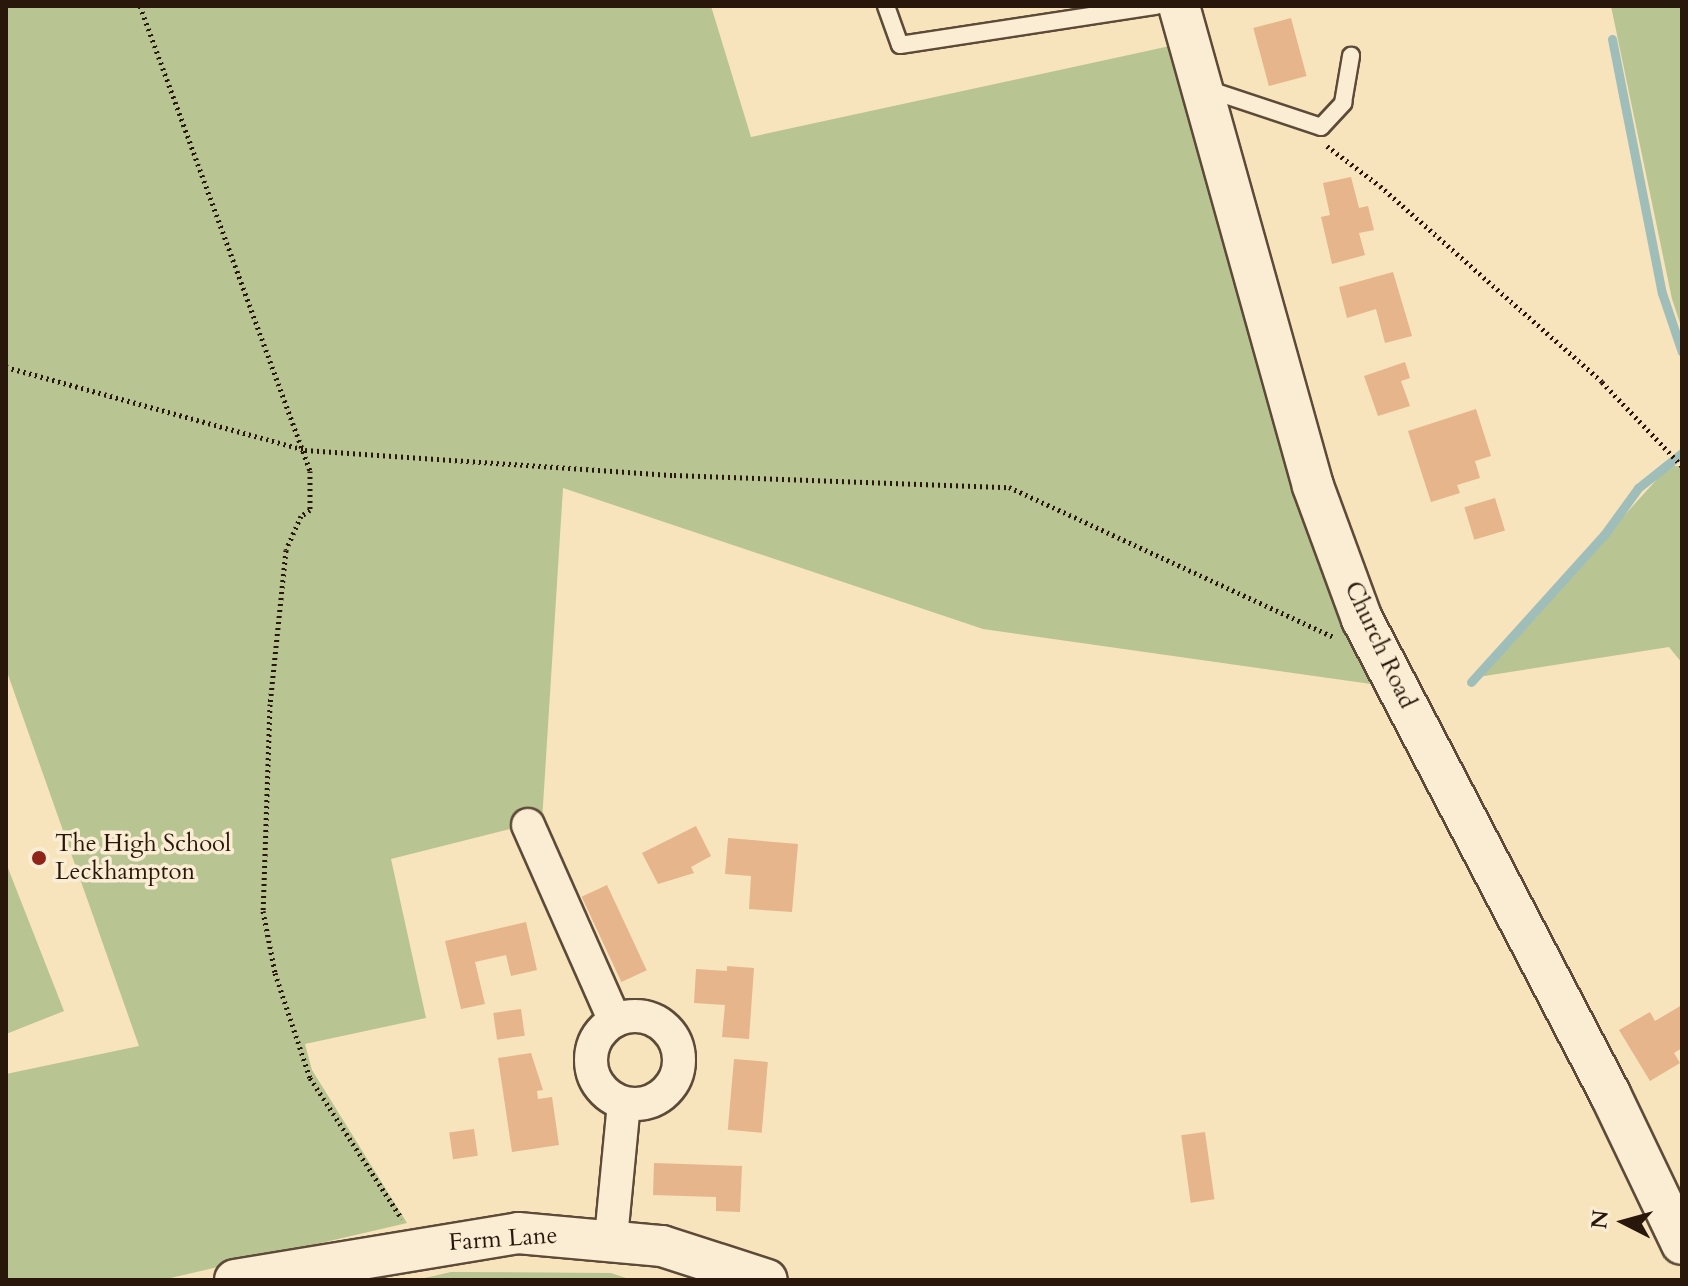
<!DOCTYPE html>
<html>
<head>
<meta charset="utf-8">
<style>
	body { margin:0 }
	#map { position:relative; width:1688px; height:1286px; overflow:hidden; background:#f7e3bc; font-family:Cardo,serif }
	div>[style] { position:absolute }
	.green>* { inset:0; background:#b9c493 }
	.stream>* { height:9px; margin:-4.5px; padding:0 4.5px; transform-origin:4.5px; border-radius:4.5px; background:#9fbdb9 }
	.building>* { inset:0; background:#e6b58b; transform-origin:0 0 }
	.path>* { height:5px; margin-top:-2.5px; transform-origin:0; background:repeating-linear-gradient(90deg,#2a170c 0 2px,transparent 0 6px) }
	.roads { filter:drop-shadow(2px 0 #5d4a38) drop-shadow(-2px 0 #5d4a38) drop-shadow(0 2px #5d4a38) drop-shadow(0 -2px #5d4a38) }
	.service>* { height:16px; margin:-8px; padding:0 8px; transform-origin:8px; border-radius:8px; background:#faedd3 }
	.minor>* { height:32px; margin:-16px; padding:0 16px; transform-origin:16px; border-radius:16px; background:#faedd3 }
	.minor>.ring { margin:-16px; padding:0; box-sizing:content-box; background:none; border:32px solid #faedd3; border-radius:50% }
	.tertiary>* { height:40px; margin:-20px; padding:0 20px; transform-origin:20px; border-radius:20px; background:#faedd3 }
	.dots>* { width:22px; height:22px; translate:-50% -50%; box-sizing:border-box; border:4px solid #faedd3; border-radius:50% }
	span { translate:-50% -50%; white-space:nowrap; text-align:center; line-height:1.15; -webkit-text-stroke:7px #faedd3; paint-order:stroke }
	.street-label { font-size:24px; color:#2a170c }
	.poi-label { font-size:24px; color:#2a170c }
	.left { translate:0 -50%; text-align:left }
	.frame { position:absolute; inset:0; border:8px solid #2a170c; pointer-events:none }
	.north { position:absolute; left:1584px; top:1182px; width:80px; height:80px; -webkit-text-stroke:6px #faedd3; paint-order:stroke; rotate:276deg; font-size:22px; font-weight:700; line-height:32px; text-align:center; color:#2a170c }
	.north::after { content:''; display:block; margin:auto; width:28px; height:36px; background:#2a170c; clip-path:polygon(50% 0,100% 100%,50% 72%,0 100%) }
</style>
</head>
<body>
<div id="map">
	<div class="green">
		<i style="clip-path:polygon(6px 6px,711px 6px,751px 137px,1170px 46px,1371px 684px,983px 629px,563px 488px,542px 821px,391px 859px,426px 1018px,305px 1044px,312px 1070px,407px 1223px,162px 1280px,6px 1280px,6px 1074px,139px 1046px,6px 669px)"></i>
		<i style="clip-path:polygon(1611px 6px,1682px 6px,1682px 329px,1672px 299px)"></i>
		<i style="clip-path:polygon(1669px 466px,1682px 466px,1682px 663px,1669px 647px,1478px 677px)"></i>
		<i style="clip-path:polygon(6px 863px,64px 1011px,6px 1034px)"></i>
		<i style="clip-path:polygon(451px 1272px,611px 1273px,632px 1280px,416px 1280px)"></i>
	</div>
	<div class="stream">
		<i style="left:1612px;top:39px;width:259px;rotate:78.9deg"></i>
		<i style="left:1662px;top:293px;width:62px;rotate:71.3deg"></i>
		<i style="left:1471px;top:682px;width:198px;rotate:-47.9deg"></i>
		<i style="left:1604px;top:535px;width:58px;rotate:-54.1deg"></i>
		<i style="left:1638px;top:488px;width:56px;rotate:-38.5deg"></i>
	</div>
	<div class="building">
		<i style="left:1291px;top:18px;width:60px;height:39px;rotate:75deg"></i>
		<i style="clip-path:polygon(1351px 177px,1359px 208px,1368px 206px,1374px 230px,1359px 233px,1365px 255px,1332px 264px,1321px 217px,1330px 215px,1323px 183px)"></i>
		<i style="clip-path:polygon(1393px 272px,1412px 336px,1385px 343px,1376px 309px,1347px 318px,1339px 287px)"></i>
		<i style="clip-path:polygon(1405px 362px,1410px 378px,1401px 381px,1410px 406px,1378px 416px,1364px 376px)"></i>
		<i style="clip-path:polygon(1476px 409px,1491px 456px,1475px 461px,1480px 478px,1457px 485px,1460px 493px,1431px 502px,1408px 431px)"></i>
		<i style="left:1495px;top:498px;width:34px;height:32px;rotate:73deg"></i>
		<i style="clip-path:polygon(696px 826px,711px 856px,691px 867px,694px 873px,658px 884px,642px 853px)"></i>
		<i style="clip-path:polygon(728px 838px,798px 844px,792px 912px,749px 909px,751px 876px,725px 874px)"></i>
		<i style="left:607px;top:885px;width:94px;height:28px;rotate:65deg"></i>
		<i style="clip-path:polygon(526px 922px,537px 970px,511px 976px,506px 955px,475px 962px,485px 1004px,461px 1009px,445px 941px)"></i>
		<i style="clip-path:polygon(727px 966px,754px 968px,749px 1039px,722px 1037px,725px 1005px,694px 1003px,696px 969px,727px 971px)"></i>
		<i style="clip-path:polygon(1682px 1005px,1682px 1048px,1674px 1053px,1680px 1063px,1650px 1081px,1619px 1030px,1650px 1012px,1655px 1021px)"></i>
		<i style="left:521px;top:1009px;width:27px;height:28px;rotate:82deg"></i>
		<i style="clip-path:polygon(531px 1053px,543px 1090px,537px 1091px,538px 1099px,552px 1097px,559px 1145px,512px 1152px,498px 1058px)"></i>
		<i style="left:734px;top:1059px;width:34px;height:71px;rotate:5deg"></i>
		<i style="left:474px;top:1129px;width:27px;height:25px;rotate:82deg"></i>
		<i style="left:1205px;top:1132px;width:68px;height:24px;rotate:82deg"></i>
		<i style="clip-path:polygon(654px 1163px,742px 1166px,740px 1212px,716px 1211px,716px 1197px,653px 1195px)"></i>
	</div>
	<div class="path">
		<i style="left:140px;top:6px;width:495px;rotate:69.9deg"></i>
		<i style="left:310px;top:471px;width:39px;rotate:90deg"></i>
		<i style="left:310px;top:510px;width:11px;rotate:146deg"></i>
		<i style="left:301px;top:516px;width:37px;rotate:114deg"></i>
		<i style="left:286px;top:550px;width:155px;rotate:95.9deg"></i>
		<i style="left:270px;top:704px;width:207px;rotate:91.9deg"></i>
		<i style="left:263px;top:911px;width:63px;rotate:79deg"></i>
		<i style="left:275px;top:973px;width:111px;rotate:71.6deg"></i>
		<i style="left:310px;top:1078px;width:168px;rotate:56.9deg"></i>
		<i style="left:1327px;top:146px;width:66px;rotate:37deg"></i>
		<i style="left:1380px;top:186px;width:296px;rotate:41.4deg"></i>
		<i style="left:1602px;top:382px;width:116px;rotate:46.4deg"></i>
		<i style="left:6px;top:367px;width:310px;rotate:15.5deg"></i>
		<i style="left:305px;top:450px;width:370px;rotate:3.9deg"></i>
		<i style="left:674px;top:475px;width:335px;rotate:2.1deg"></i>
		<i style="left:1009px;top:487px;width:357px;rotate:24.8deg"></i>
	</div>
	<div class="roads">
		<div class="service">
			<i style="left:886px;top:6px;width:41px;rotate:70.3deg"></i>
			<i style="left:900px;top:45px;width:259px;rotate:-8.7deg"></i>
			<i style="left:1207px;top:89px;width:120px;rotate:18.4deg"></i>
			<i style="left:1321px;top:127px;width:33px;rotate:-47deg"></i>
			<i style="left:1343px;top:103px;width:48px;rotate:-80.3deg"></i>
		</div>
		<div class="minor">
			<i style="left:528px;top:825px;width:214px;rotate:66.1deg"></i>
			<i class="ring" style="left:591px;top:1016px;width:56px;height:56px"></i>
			<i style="left:611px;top:1238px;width:135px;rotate:-84.5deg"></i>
		</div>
		<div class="tertiary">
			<i style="left:1179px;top:6px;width:498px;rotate:74.4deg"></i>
			<i style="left:1313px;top:486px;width:142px;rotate:69.8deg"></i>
			<i style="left:1362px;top:619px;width:536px;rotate:62.43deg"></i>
			<i style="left:1610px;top:1094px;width:166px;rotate:64.4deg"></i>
			<i style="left:235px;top:1280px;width:287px;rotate:-9.4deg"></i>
			<i style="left:518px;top:1233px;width:145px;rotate:5.2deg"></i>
			<i style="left:662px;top:1246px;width:110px;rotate:17.9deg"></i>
		</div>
	</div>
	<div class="dots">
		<i style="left:39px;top:858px;background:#8f2418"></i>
	</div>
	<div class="street-label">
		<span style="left:1380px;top:645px;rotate:65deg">Church Road</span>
		<span style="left:503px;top:1239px;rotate:-4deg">Farm Lane</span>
	</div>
	<div class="poi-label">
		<span class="left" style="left:55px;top:858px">The High School<br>Leckhampton</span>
	</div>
	<div class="frame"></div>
	<div class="north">N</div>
</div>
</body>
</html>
